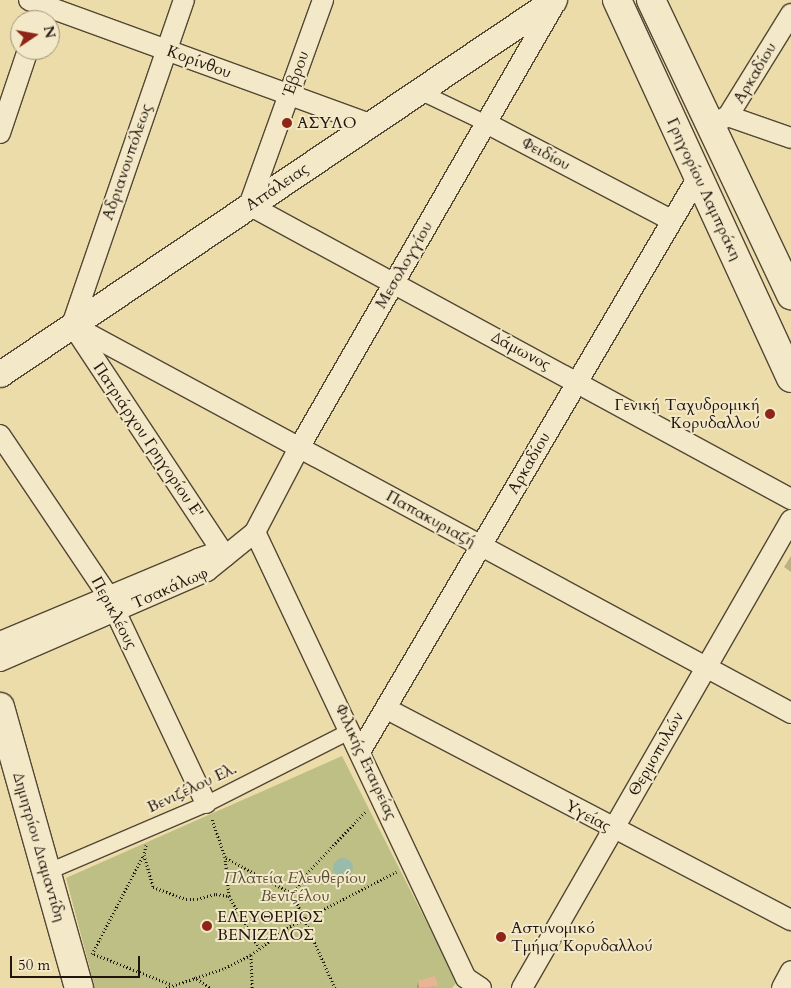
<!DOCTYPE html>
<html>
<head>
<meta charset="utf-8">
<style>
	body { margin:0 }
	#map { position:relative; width:791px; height:988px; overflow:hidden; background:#ecdca9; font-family:Cardo,serif }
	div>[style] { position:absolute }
	.green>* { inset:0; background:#bdbf85 }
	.water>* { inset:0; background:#9ba }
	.round { border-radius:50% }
	.shadow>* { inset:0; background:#0003 }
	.building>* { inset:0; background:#e9b395 }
	.path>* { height:3px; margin-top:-1.5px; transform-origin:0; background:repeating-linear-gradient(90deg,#20150f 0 1px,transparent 0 3.5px) }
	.roads { filter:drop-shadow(1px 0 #534736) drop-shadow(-1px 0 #534736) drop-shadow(0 1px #534736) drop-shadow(0 -1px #534736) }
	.pedestrian>* { height:15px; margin:-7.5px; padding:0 7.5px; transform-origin:7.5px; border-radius:7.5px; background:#f3e8c7 }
	.minor>* { height:20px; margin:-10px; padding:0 10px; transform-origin:10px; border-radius:10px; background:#f3e8c7 }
	.tertiary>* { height:25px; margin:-12.5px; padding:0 12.5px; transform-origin:12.5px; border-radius:12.5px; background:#f3e8c7 }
	.secondary>* { height:28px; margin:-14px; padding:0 14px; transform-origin:14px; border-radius:14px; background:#f3e8c7 }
	.dots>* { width:14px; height:14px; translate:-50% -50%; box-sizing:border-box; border:2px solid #f3e8c7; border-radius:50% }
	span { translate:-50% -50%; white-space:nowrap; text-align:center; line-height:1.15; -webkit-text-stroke:4px #f3e8c7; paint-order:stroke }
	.street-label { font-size:16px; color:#20150f }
	.poi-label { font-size:16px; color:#20150f }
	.left { translate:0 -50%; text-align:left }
	.right { translate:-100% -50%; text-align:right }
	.park-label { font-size:16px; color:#575038; font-style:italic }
	.north { position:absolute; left:10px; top:10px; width:50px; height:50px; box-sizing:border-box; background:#f3e8c7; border:1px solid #9f947d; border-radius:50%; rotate:78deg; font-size:14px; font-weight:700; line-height:20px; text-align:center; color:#20150f }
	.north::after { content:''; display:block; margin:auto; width:18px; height:22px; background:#8f2418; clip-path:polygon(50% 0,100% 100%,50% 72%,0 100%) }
	.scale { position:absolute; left:10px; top:956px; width:130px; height:22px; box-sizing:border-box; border:2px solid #20150f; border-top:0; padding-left:6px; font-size:15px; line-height:18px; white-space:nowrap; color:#20150f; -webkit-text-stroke:4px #f3e8c7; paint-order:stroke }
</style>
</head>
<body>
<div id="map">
	<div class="green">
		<i style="clip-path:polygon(342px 756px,457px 982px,452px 988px,95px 988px,66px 878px)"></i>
	</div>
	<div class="water">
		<i class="round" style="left:333px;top:858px;width:20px;height:20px"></i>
	</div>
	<div class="shadow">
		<i style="clip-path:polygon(791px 556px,791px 572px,784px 567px)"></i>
		<i style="clip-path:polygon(418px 982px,436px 986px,417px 988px)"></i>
	</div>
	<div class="building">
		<i style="clip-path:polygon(435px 976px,438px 986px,419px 988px,418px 981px)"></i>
	</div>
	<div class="path">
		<i style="left:146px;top:845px;width:10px;rotate:101deg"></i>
		<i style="left:144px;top:855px;width:33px;rotate:74deg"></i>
		<i style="left:153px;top:887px;width:35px;rotate:20deg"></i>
		<i style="left:186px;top:899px;width:11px"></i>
		<i style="left:197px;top:899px;width:20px;rotate:-15deg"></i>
		<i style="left:216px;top:894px;width:13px;rotate:9deg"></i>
		<i style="left:229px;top:896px;width:39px;rotate:-96deg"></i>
		<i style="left:225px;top:857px;width:40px;rotate:-108.9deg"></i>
		<i style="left:226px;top:858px;width:76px;rotate:28.2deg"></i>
		<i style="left:229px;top:896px;width:60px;rotate:60deg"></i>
		<i style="left:92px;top:954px;width:110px;rotate:-62.5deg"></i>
		<i style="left:94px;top:954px;width:82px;rotate:21.5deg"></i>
		<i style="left:251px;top:955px;width:33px;rotate:88deg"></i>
		<i style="left:194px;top:977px;width:20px;rotate:33deg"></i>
		<i style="left:166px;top:988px;width:62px;rotate:-18.7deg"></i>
		<i style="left:225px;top:968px;width:29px;rotate:-27deg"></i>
		<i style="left:251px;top:955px;width:45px;rotate:-36.9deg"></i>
		<i style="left:287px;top:928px;width:123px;rotate:-27.2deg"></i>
		<i style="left:335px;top:988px;width:103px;rotate:-114.1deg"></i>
		<i style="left:293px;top:894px;width:28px;rotate:-55deg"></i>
		<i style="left:309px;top:871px;width:83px;rotate:-46.5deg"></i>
	</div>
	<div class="roads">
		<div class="pedestrian">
			<i style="left:419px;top:91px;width:76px;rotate:25.6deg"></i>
			<i style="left:46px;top:872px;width:175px;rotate:-23.2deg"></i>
			<i style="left:207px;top:803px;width:161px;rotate:-26.9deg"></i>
		</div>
		<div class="minor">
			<i style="left:29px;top:0;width:363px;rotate:20deg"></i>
			<i style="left:323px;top:0;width:218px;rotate:109.8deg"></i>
			<i style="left:249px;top:205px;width:617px;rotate:28.48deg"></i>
			<i style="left:728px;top:116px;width:67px;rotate:19.2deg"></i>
			<i style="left:488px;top:124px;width:207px;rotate:27.7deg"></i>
			<i style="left:711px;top:125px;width:19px;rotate:-28deg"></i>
			<i style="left:728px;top:116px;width:120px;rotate:-58.3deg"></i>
			<i style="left:0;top:133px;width:88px;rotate:-71.4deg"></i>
			<i style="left:72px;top:325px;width:817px;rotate:28.35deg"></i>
			<i style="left:72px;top:325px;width:344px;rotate:-71deg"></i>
			<i style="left:73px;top:326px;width:276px;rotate:56.5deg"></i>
			<i style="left:0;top:435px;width:194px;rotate:56.1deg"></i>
			<i style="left:108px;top:596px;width:229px;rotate:64.7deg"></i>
			<i style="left:255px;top:532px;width:493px;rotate:64.7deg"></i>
			<i style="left:466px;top:978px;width:18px;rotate:34deg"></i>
			<i style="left:0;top:642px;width:215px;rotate:-22.7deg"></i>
			<i style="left:198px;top:559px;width:15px;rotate:-20deg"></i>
			<i style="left:212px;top:554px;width:13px;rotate:9deg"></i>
			<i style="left:0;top:661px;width:226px;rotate:-23.5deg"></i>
			<i style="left:207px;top:571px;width:62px;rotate:-39.1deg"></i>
			<i style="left:255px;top:532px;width:97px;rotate:-62.4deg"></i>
			<i style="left:300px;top:446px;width:515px;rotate:-60.05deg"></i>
			<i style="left:387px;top:709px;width:456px;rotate:27.6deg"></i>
			<i style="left:361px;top:750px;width:665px;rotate:-59.54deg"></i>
			<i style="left:522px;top:988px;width:540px;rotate:-60.11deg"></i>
			<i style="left:782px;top:988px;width:19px;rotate:-62deg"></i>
		</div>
		<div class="tertiary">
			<i style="left:0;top:374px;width:668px;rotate:-34.02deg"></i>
		</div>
		<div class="secondary">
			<i style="left:617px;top:0;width:416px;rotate:65.3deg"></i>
			<i style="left:651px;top:0;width:327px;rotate:64.6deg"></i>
			<i style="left:0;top:707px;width:292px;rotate:74.3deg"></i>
		</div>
	</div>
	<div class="dots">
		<i style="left:287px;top:123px;background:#8f2418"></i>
		<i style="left:770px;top:414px;background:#8f2418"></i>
		<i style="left:207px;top:926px;background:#8f2418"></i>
		<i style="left:501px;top:937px;background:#8f2418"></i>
	</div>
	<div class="street-label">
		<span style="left:199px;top:62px;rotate:20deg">Κορίνθου</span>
		<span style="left:755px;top:73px;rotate:-59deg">Αρκαδίου</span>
		<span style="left:296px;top:74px;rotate:-70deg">Έβρου</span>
		<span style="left:546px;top:154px;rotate:28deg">Φειδίου</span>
		<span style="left:127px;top:162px;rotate:-71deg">Αδριανουπόλεως</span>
		<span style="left:277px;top:187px;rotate:-34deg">Αττάλειας</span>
		<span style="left:704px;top:189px;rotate:65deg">Γρηγορίου Λαμπράκη</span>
		<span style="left:404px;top:265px;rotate:-60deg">Μεσολογγίου</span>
		<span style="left:521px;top:351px;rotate:28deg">Δάμωνος</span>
		<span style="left:148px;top:440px;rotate:56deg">Πατριάρχου Γρηγορίου Ε'</span>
		<span style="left:529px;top:463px;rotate:-60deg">Αρκαδίου</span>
		<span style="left:431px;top:519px;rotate:29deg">Παπακυριαζή</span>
		<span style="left:170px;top:588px;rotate:-24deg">Τσακάλωφ</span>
		<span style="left:114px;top:613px;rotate:62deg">Περικλέους</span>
		<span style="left:656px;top:754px;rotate:-60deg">Θερμοπυλών</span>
		<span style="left:366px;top:762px;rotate:65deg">Φιλικής Εταιρείας</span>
		<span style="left:192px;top:788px;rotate:-25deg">Βενιζέλου Ελ.</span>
		<span style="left:588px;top:816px;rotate:28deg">Υγείας</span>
		<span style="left:39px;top:847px;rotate:74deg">Δημητρίου Διαμαντίδη</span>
	</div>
	<div class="poi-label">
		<span class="left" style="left:297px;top:123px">ΑΣΥΛΟ</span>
		<span class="right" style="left:760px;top:414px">Γενική Ταχυδρομική<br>Κορυδαλλού</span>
		<span class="left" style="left:217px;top:926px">ΕΛΕΥΘΕΡΙΟΣ<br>ΒΕΝΙΖΕΛΟΣ</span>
		<span class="left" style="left:511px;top:937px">Αστυνομικό<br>Τμήμα Κορυδαλλού</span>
	</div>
	<div class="park-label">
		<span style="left:295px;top:887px">Πλατεία Ελευθερίου<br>Βενιζέλου</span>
	</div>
	<div class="north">N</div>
	<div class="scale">50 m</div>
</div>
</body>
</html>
